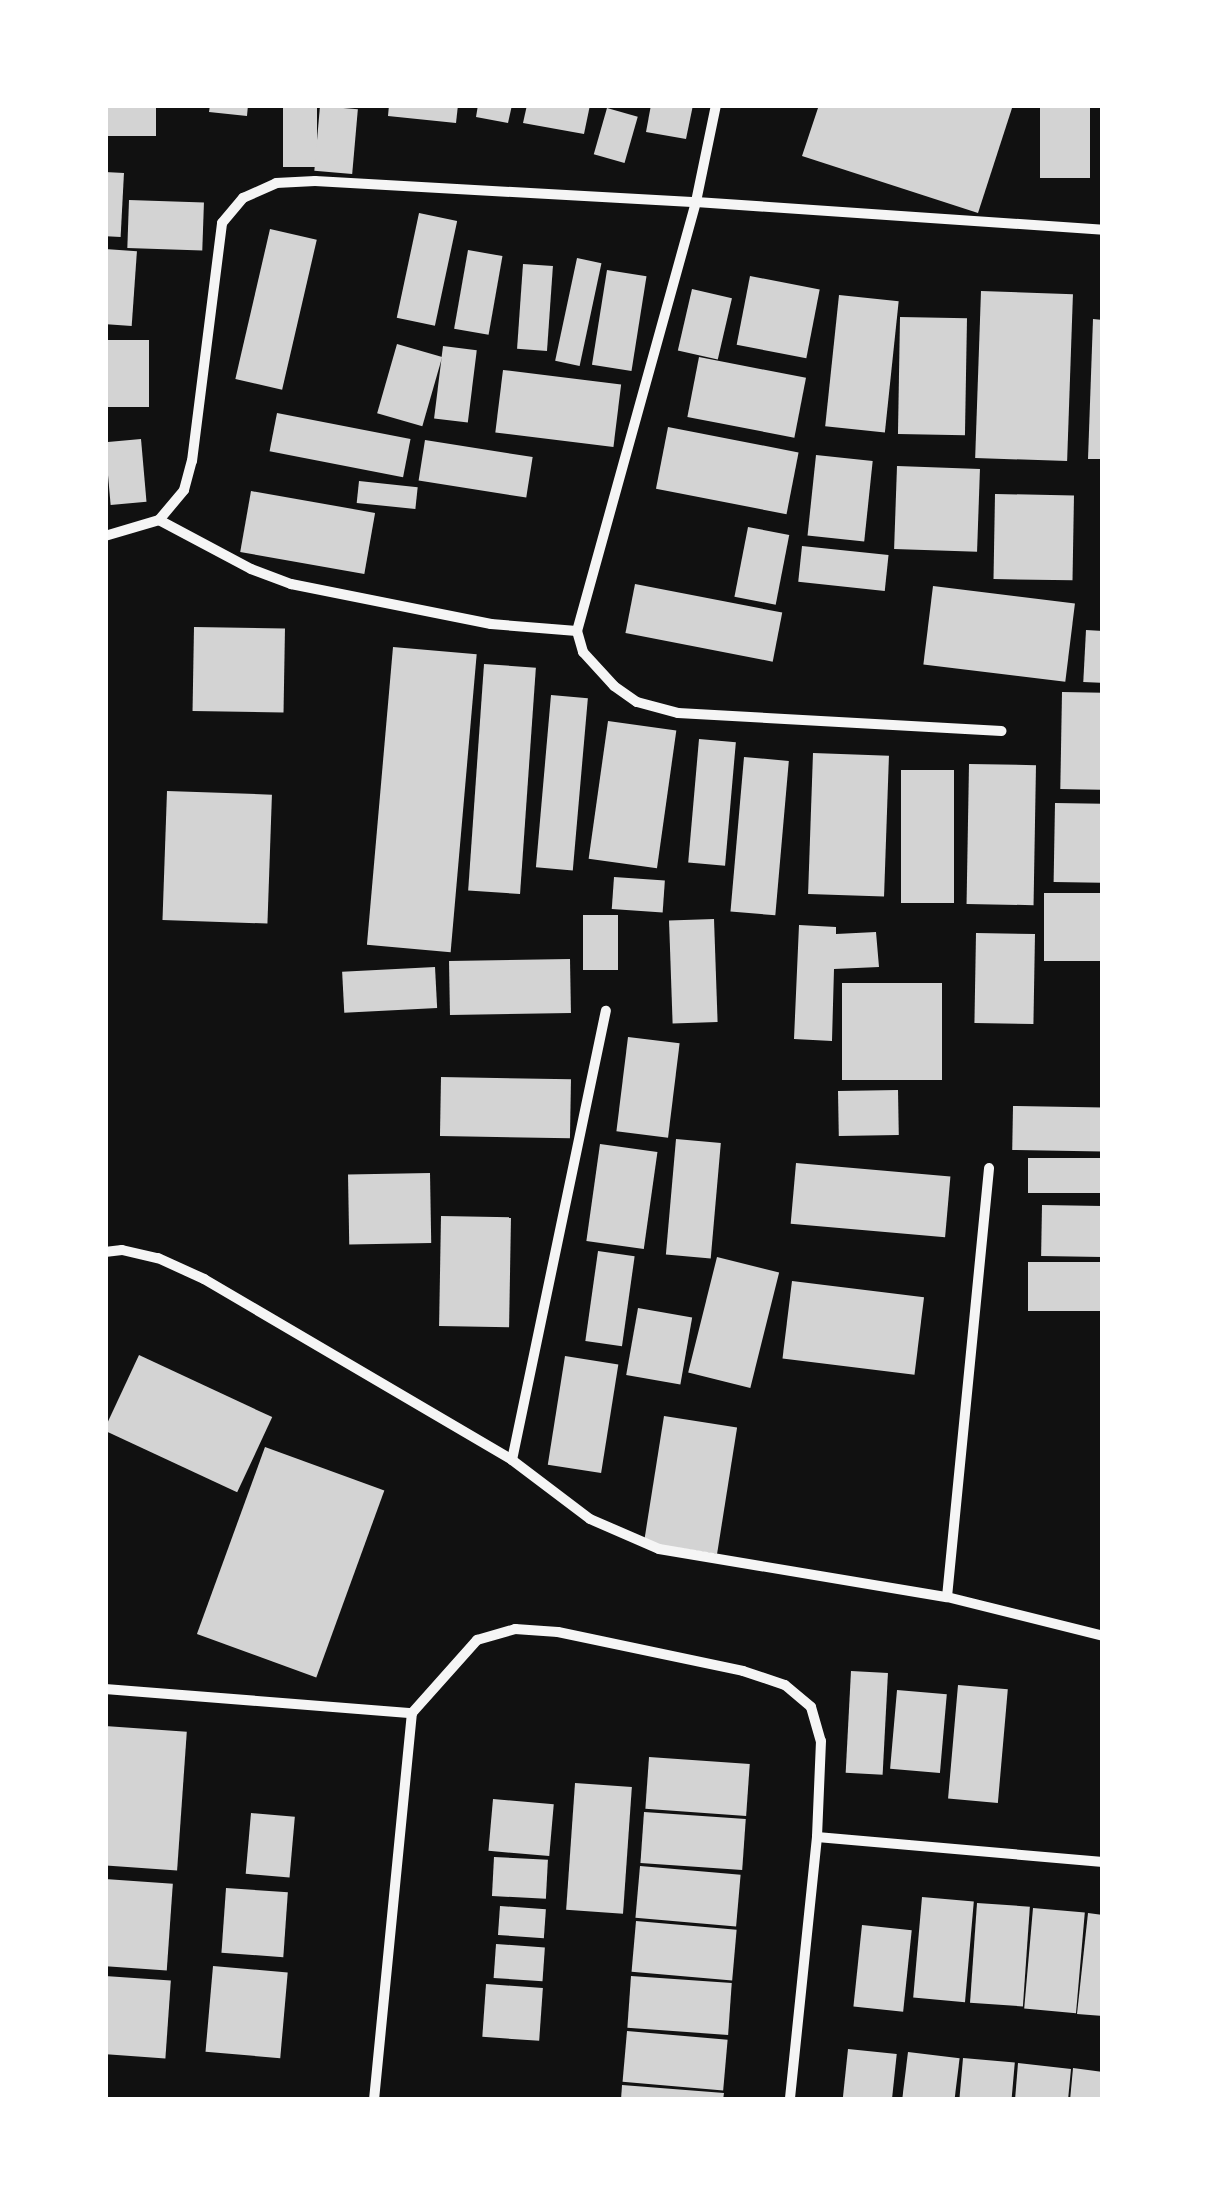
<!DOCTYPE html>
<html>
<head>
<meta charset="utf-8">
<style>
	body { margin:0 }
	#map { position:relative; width:1208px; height:2205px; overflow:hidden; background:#111; font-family:"Fira Sans Condensed",sans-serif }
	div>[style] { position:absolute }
	.building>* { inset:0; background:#d3d3d3; transform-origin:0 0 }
	.minor>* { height:10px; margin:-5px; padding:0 5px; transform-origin:5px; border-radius:5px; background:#f5f5f5 }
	span { translate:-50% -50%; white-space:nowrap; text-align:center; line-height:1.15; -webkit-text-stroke:8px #fff; paint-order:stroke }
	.frame { position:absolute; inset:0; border:108px solid #fff; pointer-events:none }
</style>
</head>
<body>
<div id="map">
	<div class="building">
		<i style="left:105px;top:105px;width:51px;height:31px"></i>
		<i style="clip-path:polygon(210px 105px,248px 105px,247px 116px,209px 112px)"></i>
		<i style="left:283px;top:105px;width:34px;height:62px"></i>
		<i style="clip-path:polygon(389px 105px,458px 105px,456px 123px,388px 116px)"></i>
		<i style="clip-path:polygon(478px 105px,512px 105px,508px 123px,476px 117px)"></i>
		<i style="clip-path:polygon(527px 105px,590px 105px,584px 134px,523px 123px)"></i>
		<i style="clip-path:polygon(651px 105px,693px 105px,686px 139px,646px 132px)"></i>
		<i style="clip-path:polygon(819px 105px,1013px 105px,978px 213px,802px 156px)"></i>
		<i style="left:1040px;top:105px;width:50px;height:73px"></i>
		<i style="left:320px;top:106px;width:38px;height:65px;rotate:5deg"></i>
		<i style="left:607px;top:108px;width:32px;height:48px;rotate:16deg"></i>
		<i style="left:105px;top:172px;width:19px;height:64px;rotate:3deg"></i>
		<i style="left:129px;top:200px;width:75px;height:48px;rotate:2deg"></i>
		<i style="left:419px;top:213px;width:39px;height:107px;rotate:12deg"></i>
		<i style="left:270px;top:229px;width:48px;height:154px;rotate:13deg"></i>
		<i style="left:105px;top:249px;width:32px;height:75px;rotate:4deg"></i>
		<i style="left:468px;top:250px;width:35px;height:80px;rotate:10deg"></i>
		<i style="left:577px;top:258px;width:25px;height:105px;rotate:12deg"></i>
		<i style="left:523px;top:264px;width:30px;height:85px;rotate:4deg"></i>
		<i style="left:607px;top:270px;width:40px;height:96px;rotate:9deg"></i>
		<i style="left:750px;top:276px;width:71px;height:70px;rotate:11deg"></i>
		<i style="left:692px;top:289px;width:41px;height:63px;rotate:13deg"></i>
		<i style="left:981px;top:291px;width:92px;height:167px;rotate:2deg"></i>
		<i style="left:839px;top:295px;width:60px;height:132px;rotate:6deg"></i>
		<i style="left:900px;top:317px;width:67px;height:117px;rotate:1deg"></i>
		<i style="clip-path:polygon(1093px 319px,1103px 320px,1103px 459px,1088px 459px)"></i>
		<i style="left:105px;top:340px;width:44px;height:67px"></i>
		<i style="left:397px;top:344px;width:47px;height:72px;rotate:16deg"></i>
		<i style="left:443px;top:346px;width:34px;height:73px;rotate:7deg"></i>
		<i style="left:699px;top:357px;width:109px;height:61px;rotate:11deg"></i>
		<i style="left:503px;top:370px;width:119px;height:63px;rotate:7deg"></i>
		<i style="left:277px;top:413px;width:136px;height:39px;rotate:11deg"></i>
		<i style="left:668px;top:427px;width:133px;height:63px;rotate:11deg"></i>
		<i style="left:141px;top:439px;width:63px;height:36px;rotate:85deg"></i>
		<i style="left:425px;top:440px;width:109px;height:41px;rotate:9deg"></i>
		<i style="left:816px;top:455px;width:57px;height:81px;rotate:6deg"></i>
		<i style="left:897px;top:466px;width:83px;height:83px;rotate:2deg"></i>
		<i style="left:359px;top:481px;width:59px;height:22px;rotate:6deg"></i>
		<i style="left:251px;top:491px;width:126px;height:62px;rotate:10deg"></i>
		<i style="left:995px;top:494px;width:79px;height:85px;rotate:1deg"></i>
		<i style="left:748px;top:527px;width:42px;height:71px;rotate:11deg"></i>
		<i style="left:802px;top:546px;width:87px;height:36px;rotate:6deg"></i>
		<i style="left:635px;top:584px;width:150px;height:50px;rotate:11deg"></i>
		<i style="left:933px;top:586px;width:143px;height:79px;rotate:7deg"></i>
		<i style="left:194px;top:627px;width:91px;height:84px;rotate:1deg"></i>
		<i style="left:1086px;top:630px;width:17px;height:52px;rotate:3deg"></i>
		<i style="left:393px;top:647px;width:84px;height:299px;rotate:5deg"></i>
		<i style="left:484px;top:664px;width:52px;height:227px;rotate:4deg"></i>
		<i style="left:1062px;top:692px;width:41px;height:97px;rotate:1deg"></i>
		<i style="left:551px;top:695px;width:37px;height:173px;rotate:5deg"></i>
		<i style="left:608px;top:721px;width:69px;height:139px;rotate:8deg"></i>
		<i style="left:699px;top:739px;width:37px;height:124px;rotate:5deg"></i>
		<i style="left:813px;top:753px;width:76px;height:141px;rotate:2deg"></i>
		<i style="left:744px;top:757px;width:45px;height:155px;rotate:5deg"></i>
		<i style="left:969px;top:764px;width:67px;height:140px;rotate:1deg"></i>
		<i style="left:901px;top:770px;width:53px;height:133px"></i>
		<i style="left:167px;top:791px;width:105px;height:129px;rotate:2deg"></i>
		<i style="left:1055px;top:803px;width:48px;height:79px;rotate:1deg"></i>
		<i style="left:614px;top:877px;width:51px;height:32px;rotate:4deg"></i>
		<i style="left:1044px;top:893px;width:59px;height:68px"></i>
		<i style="left:583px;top:915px;width:35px;height:55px"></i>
		<i style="left:714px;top:919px;width:103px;height:45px;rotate:88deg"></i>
		<i style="clip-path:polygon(799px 925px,836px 927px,836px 934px,876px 932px,879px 967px,834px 969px,832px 1041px,794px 1039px)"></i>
		<i style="left:976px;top:933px;width:59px;height:90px;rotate:1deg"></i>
		<i style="left:570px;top:959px;width:54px;height:121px;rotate:89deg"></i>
		<i style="left:435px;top:967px;width:41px;height:93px;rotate:87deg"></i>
		<i style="left:842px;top:983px;width:100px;height:97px"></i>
		<i style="left:628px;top:1037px;width:52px;height:95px;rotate:7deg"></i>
		<i style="left:441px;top:1077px;width:130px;height:59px;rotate:1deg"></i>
		<i style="left:898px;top:1090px;width:45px;height:60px;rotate:89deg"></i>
		<i style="left:1013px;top:1106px;width:90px;height:44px;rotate:1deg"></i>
		<i style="left:676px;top:1139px;width:45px;height:116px;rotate:5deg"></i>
		<i style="left:600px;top:1144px;width:58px;height:98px;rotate:8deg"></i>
		<i style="left:1028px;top:1158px;width:75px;height:35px"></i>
		<i style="left:796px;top:1163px;width:155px;height:61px;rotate:5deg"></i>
		<i style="left:430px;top:1173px;width:70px;height:82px;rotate:89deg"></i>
		<i style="left:1042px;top:1205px;width:61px;height:51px;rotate:1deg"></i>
		<i style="left:441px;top:1216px;width:70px;height:110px;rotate:1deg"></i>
		<i style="left:598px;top:1251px;width:37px;height:91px;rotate:8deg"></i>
		<i style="left:717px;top:1257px;width:64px;height:119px;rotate:14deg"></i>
		<i style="left:1028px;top:1262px;width:75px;height:49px"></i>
		<i style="left:792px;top:1281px;width:133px;height:78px;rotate:7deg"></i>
		<i style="left:638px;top:1308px;width:55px;height:68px;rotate:10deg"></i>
		<i style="left:139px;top:1355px;width:147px;height:83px;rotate:25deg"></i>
		<i style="left:565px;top:1356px;width:54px;height:110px;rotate:9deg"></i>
		<i style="left:664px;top:1416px;width:74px;height:128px;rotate:9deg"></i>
		<i style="left:265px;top:1447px;width:127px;height:199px;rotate:20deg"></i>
		<i style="left:851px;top:1671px;width:37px;height:102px;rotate:3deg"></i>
		<i style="left:958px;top:1685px;width:50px;height:114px;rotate:5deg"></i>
		<i style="left:897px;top:1690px;width:50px;height:79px;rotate:5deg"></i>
		<i style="left:105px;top:1726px;width:82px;height:139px;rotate:4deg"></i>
		<i style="left:649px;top:1757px;width:101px;height:52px;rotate:4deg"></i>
		<i style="left:575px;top:1783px;width:57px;height:127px;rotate:4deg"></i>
		<i style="left:493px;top:1799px;width:61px;height:52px;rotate:5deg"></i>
		<i style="left:644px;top:1812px;width:102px;height:51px;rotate:4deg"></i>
		<i style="left:251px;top:1813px;width:44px;height:61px;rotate:5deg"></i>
		<i style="left:494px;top:1857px;width:54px;height:39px;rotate:3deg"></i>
		<i style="left:640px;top:1866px;width:101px;height:52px;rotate:5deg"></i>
		<i style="left:105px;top:1879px;width:68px;height:87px;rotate:4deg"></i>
		<i style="left:226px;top:1888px;width:62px;height:65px;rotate:4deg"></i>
		<i style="left:922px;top:1897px;width:52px;height:101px;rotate:5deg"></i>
		<i style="left:977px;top:1903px;width:53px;height:100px;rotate:4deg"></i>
		<i style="left:500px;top:1906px;width:46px;height:29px;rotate:4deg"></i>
		<i style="left:1033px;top:1908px;width:52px;height:101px;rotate:5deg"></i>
		<i style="clip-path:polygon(1088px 1913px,1103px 1915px,1103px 2016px,1077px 2014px)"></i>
		<i style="left:636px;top:1921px;width:101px;height:51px;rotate:5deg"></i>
		<i style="left:862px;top:1925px;width:50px;height:82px;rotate:6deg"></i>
		<i style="left:496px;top:1944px;width:49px;height:34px;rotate:4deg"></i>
		<i style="left:213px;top:1966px;width:75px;height:86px;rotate:5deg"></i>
		<i style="left:105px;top:1976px;width:66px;height:78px;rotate:4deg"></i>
		<i style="left:631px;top:1976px;width:101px;height:52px;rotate:4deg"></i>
		<i style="left:486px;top:1984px;width:57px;height:53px;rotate:4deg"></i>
		<i style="left:627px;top:2031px;width:101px;height:51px;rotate:5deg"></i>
		<i style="left:848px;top:2049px;width:49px;height:51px;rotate:6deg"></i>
		<i style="left:908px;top:2052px;width:52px;height:48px;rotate:7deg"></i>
		<i style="left:963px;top:2058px;width:52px;height:42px;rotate:5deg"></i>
		<i style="clip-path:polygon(1018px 2063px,1071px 2069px,1068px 2100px,1015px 2100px)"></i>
		<i style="clip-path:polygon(1073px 2068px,1103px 2072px,1103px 2100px,1070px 2100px)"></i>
		<i style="clip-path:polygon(622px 2085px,724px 2093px,723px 2100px,621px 2100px)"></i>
	</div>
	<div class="minor">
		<i style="left:716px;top:105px;width:99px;rotate:101.7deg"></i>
		<i style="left:696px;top:202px;width:445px;rotate:105.5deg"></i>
		<i style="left:577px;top:631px;width:22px;rotate:74deg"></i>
		<i style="left:583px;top:652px;width:46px;rotate:47.6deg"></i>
		<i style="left:614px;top:686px;width:28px;rotate:35deg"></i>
		<i style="left:637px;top:702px;width:42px;rotate:15deg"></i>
		<i style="left:678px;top:713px;width:324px;rotate:3.2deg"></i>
		<i style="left:159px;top:520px;width:104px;rotate:28deg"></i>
		<i style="left:251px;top:569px;width:43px;rotate:20.6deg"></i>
		<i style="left:291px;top:584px;width:204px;rotate:11.3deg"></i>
		<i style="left:491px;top:624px;width:86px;rotate:4.7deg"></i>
		<i style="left:105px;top:536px;width:56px;rotate:-16.5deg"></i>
		<i style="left:159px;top:520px;width:39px;rotate:-50deg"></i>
		<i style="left:184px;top:490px;width:30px;rotate:-75deg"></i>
		<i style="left:192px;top:461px;width:240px;rotate:-82.8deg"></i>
		<i style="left:222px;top:223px;width:33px;rotate:-50deg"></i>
		<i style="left:243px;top:198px;width:36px;rotate:-24deg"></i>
		<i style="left:276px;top:183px;width:39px;rotate:-3deg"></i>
		<i style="left:315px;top:181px;width:382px;rotate:3.2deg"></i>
		<i style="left:696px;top:202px;width:408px;rotate:3.9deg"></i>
		<i style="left:105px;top:1252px;width:17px;rotate:-7deg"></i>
		<i style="left:122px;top:1250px;width:37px;rotate:13deg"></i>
		<i style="left:158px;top:1258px;width:51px;rotate:24.5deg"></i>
		<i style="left:204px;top:1279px;width:357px;rotate:30.4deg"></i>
		<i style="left:512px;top:1460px;width:98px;rotate:37.1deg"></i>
		<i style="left:590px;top:1519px;width:75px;rotate:23.5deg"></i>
		<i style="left:659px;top:1549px;width:292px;rotate:9.5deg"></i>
		<i style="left:947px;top:1597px;width:161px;rotate:14deg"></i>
		<i style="left:512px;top:1460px;width:459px;rotate:-78.2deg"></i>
		<i style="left:947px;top:1597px;width:431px;rotate:-84.4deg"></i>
		<i style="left:105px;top:1689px;width:308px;rotate:4.5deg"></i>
		<i style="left:817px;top:1837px;width:287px;rotate:5deg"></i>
		<i style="left:374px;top:2100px;width:389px;rotate:-84.4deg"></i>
		<i style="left:412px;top:1713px;width:98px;rotate:-48.3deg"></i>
		<i style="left:477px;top:1640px;width:40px;rotate:-16deg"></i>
		<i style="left:515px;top:1629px;width:43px;rotate:4deg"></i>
		<i style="left:558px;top:1632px;width:189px;rotate:11.9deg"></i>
		<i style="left:743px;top:1671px;width:44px;rotate:18.4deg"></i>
		<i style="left:785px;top:1685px;width:34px;rotate:40deg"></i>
		<i style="left:811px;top:1707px;width:35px;rotate:74deg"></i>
		<i style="left:821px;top:1741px;width:96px;rotate:92.4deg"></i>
		<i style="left:817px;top:1837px;width:264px;rotate:95.9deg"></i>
	</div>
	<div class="frame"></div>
</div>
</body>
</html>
